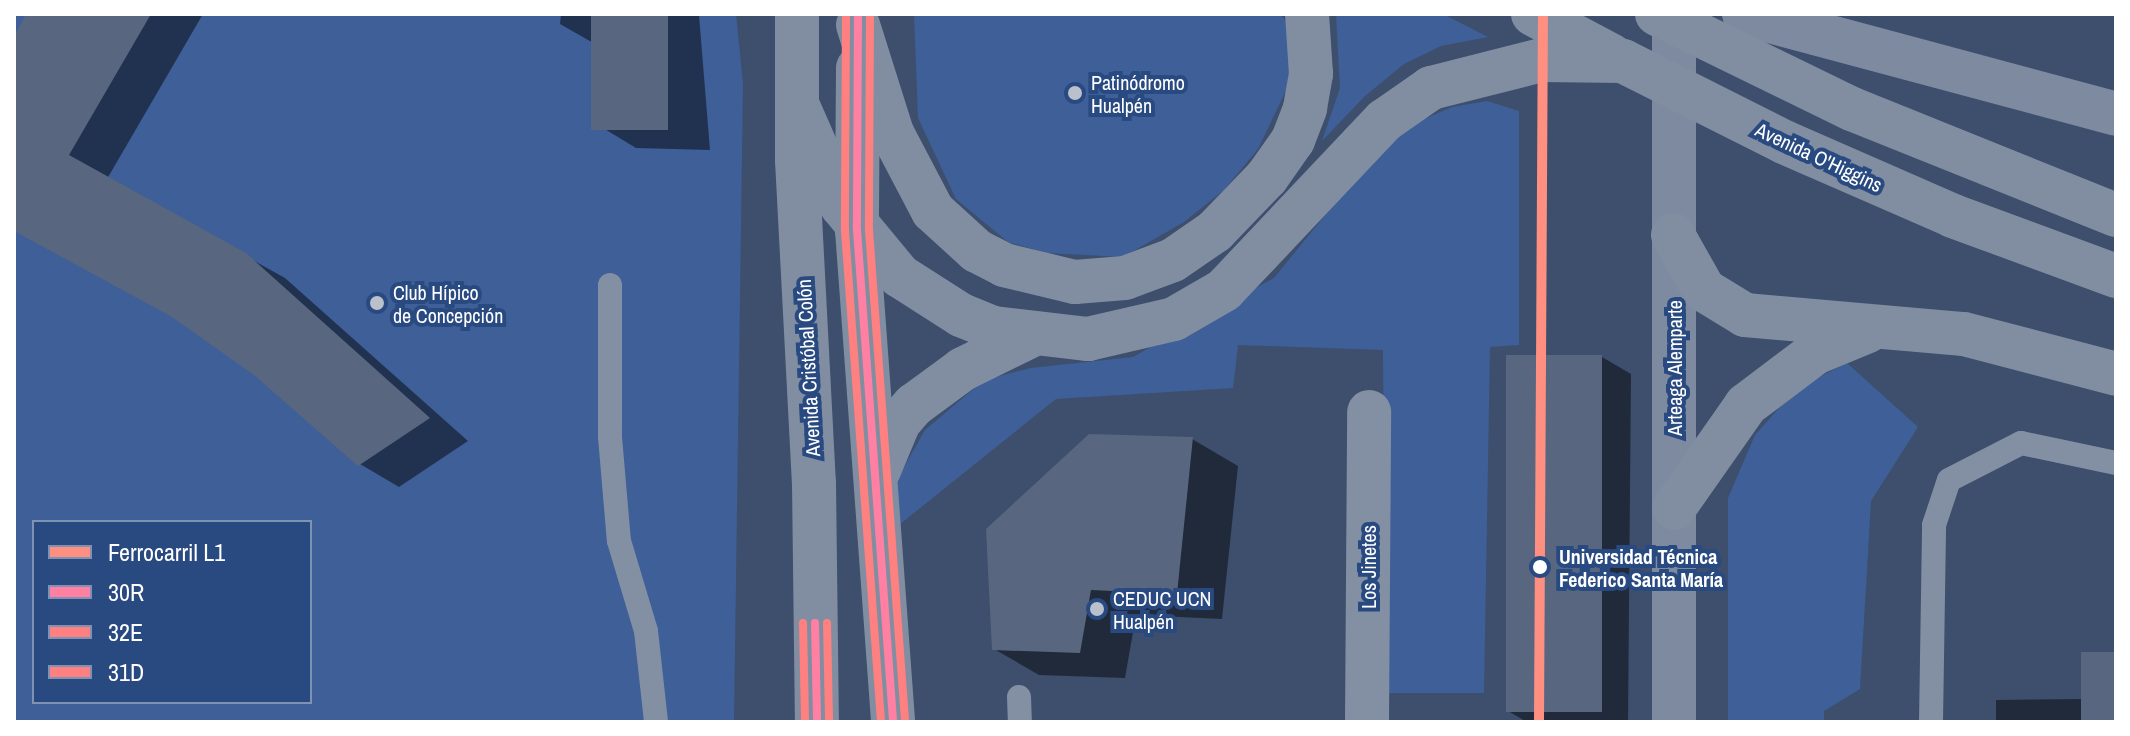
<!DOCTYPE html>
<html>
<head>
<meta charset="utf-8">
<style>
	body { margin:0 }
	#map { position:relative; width:2130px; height:736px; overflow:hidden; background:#3d4f6d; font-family:"Archivo Narrow",sans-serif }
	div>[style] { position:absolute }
	.green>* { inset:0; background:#3e5f98 }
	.shadow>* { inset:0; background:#0007 }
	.building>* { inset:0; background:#58677f; transform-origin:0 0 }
	.lane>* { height:24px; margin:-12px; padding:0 12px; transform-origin:12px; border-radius:12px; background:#8390a3 }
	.street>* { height:44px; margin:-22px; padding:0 22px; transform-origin:22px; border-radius:22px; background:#8390a3 }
	.secondary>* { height:44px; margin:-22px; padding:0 22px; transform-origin:22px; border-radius:22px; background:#7e8a9f }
	.primary>* { height:44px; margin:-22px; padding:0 22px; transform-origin:22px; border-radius:22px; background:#818ea1 }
	.primary-bridge>* { height:44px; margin:-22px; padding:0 22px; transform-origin:22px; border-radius:22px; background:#818ea1 }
	.bus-1>* { height:8px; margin:-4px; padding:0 4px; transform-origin:4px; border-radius:4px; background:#ff80a2 }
	.bus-2>* { height:8px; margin:-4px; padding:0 4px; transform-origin:4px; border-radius:4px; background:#ff8080 }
	.bus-3>* { height:8px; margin:-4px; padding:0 4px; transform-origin:4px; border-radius:4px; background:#ff8080 }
	.rail-1>* { height:10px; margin:-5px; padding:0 5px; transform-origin:5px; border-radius:5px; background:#ff8f80 }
	.dots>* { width:22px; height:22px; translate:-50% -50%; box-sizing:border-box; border:4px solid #294a81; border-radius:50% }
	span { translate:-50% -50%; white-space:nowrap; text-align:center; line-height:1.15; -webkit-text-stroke:8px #294a81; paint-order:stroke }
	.poi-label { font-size:20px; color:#fff }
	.left { translate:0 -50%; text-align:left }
	.street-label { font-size:20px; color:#fff }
	.stop-label { font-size:20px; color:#fff; font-weight:700 }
	.frame { position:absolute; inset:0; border:16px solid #fff; pointer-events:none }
	.legend { position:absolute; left:32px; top:520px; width:280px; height:184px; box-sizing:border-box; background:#294a81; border:2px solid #7f92b3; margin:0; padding:10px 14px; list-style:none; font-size:24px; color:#fff }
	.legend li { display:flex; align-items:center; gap:16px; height:40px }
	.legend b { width:40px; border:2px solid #7f92b3 }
</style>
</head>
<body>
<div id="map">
	<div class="green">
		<i style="clip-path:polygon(evenodd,14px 14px,736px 14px,743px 84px,734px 722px,14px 722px,14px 14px,34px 522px,310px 522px,310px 702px,34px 702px,34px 522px)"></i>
		<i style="clip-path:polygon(914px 14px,1280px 14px,1293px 30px,1294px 74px,1258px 149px,1224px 190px,1184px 222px,1123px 257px,1046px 253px,1008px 242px,956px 199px,918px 118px)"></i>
		<i style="clip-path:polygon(1336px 14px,1443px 14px,1488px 37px,1441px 46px,1404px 64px,1365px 96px,1322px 141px,1340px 88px)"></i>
		<i style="clip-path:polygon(1487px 101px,1519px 111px,1519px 345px,1490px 347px,1484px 693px,1385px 693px,1383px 350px,1238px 345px,1233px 388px,1056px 399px,889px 533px,894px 485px,925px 430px,984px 380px,1031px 368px,1133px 357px,1274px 278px,1374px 155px,1422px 120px,1452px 107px)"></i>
		<i style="clip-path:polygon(1847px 363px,1918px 427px,1871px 501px,1860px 689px,1824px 711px,1824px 722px,1728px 722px,1728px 498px,1755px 435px,1797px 388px)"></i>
	</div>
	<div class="shadow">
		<i style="clip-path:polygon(29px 14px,203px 14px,107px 179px,285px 278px,468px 441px,399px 487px,360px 464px,256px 373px,181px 321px,14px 230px,14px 41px)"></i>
		<i style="clip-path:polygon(561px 14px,699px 15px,710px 150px,636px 148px,603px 128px,595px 44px,560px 24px)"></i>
		<i style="clip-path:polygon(1602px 357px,1631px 374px,1628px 722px,1527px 722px,1508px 711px)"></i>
		<i style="clip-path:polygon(1192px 439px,1238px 466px,1222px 619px,1136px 615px,1125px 678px,1039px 675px,994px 649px)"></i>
		<i style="clip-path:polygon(2116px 654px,2116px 722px,1996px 722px,1996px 700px,2083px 699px)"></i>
	</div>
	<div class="building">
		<i style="clip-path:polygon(26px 14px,151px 14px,69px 155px,246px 253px,430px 418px,358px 466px,254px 375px,172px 317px,14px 231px,14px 37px)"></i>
		<i style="left:591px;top:14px;width:77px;height:116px"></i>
		<i style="left:1506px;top:355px;width:96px;height:357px"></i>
		<i style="clip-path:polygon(1089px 434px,1193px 437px,1177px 594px,1091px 590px,1080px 653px,992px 650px,986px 529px)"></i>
		<i style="left:2081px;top:652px;width:35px;height:70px"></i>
	</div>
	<div class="lane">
		<i style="left:610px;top:285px;width:152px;rotate:90deg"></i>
		<i style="left:610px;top:437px;width:104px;rotate:85.1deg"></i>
		<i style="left:619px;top:541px;width:94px;rotate:73.3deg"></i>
		<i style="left:646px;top:631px;width:92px;rotate:83.7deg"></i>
		<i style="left:1019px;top:697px;width:25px;rotate:88deg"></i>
		<i style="left:1931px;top:722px;width:197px;rotate:-89.1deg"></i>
		<i style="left:1934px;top:525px;width:47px;rotate:-71.6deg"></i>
		<i style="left:1949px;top:480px;width:81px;rotate:-27.2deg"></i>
		<i style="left:2021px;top:443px;width:97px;rotate:11.9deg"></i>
	</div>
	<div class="street">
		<i style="left:1367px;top:722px;width:310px;rotate:-89.6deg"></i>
	</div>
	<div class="secondary">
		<i style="left:1674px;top:14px;width:708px;rotate:90deg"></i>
		<i style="left:1744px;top:14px;width:385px;rotate:15deg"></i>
	</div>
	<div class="primary">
		<i style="left:797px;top:14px;width:146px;rotate:90deg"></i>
		<i style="left:797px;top:160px;width:323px;rotate:87deg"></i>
		<i style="left:814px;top:483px;width:239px;rotate:89.3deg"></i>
		<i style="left:1533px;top:14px;width:89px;rotate:28deg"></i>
		<i style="left:858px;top:25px;width:113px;rotate:72.5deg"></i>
		<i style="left:892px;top:133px;width:88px;rotate:62.3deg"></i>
		<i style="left:933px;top:211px;width:59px;rotate:42.3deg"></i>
		<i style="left:977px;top:251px;width:30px;rotate:27deg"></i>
		<i style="left:1004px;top:265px;width:73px;rotate:13.5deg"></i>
		<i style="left:1075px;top:282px;width:50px;rotate:-4.6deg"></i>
		<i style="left:1125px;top:278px;width:51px;rotate:-20.6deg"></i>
		<i style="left:1173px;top:260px;width:51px;rotate:-34.6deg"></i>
		<i style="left:1215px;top:231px;width:75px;rotate:-46.1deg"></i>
		<i style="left:1267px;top:177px;width:45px;rotate:-54.9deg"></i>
		<i style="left:1293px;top:140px;width:34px;rotate:-69deg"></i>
		<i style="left:1305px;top:108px;width:35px;rotate:-80deg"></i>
		<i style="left:1311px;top:74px;width:60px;rotate:-93.8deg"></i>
		<i style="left:858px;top:68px;width:162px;rotate:90.4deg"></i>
		<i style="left:857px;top:230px;width:493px;rotate:85.8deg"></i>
		<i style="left:798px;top:106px;width:109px;rotate:66.3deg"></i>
		<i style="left:842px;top:206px;width:91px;rotate:50.4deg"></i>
		<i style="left:900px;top:276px;width:72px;rotate:32.6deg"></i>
		<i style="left:961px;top:315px;width:35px;rotate:22deg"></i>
		<i style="left:994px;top:328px;width:95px;rotate:6.7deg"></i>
		<i style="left:1088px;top:339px;width:88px;rotate:-13.1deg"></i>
		<i style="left:1174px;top:319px;width:58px;rotate:-30.1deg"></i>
		<i style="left:1224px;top:290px;width:234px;rotate:-46.6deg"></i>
		<i style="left:1385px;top:120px;width:56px;rotate:-34.8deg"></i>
		<i style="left:1431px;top:88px;width:114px;rotate:-14.2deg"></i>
		<i style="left:1542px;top:60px;width:81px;rotate:0.7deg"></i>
		<i style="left:1784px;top:142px;width:184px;rotate:23.6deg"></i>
		<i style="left:1953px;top:216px;width:174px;rotate:20.2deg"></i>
		<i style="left:1673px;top:235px;width:63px;rotate:60.6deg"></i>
		<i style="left:1704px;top:290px;width:48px;rotate:31.4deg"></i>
		<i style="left:1745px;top:315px;width:220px;rotate:5deg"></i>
		<i style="left:1964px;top:334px;width:157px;rotate:14.7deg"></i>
		<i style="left:879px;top:470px;width:52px;rotate:-67.4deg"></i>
		<i style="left:899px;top:422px;width:23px;rotate:-49deg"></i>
		<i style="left:914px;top:405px;width:61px;rotate:-36.3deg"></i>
		<i style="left:963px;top:369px;width:75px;rotate:-26.2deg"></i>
		<i style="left:1674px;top:508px;width:126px;rotate:-55deg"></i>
		<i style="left:1746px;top:405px;width:86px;rotate:-37deg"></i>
		<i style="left:1815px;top:353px;width:57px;rotate:-22.5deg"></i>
	</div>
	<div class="primary-bridge">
		<i style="left:1657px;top:14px;width:217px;rotate:26deg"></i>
		<i style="left:1852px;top:109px;width:284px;rotate:21.9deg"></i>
		<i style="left:1623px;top:61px;width:180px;rotate:26.7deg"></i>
	</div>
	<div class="bus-1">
		<i style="left:858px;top:14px;width:216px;rotate:90.3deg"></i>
		<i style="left:857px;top:230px;width:493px;rotate:85.8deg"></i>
		<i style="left:815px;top:623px;width:99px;rotate:88.8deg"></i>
	</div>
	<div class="bus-2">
		<i style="left:846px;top:14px;width:217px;rotate:90.3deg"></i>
		<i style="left:845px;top:231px;width:492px;rotate:85.8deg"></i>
		<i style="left:803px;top:623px;width:99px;rotate:88.8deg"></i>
	</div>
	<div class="bus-3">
		<i style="left:870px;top:14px;width:216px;rotate:90.3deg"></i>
		<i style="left:869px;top:230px;width:492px;rotate:85.8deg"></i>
		<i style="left:827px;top:623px;width:99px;rotate:88.8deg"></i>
	</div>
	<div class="rail-1">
		<i style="left:1539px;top:722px;width:708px;rotate:-89.68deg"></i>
	</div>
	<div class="dots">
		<i style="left:1075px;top:93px;background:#bbc1cc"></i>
		<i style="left:377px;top:303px;background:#bbc1cc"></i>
		<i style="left:1540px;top:567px;background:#fff"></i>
		<i style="left:1097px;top:609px;background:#bbc1cc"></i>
	</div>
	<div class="poi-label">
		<span class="left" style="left:1091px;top:94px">Patinódromo<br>Hualpén</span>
		<span class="left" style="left:393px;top:304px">Club Hípico<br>de Concepción</span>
		<span class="left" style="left:1113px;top:610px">CEDUC UCN<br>Hualpén</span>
	</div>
	<div class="street-label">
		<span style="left:1819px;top:157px;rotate:25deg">Avenida O'Higgins</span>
		<span style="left:808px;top:368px;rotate:-93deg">Avenida Cristóbal Colón</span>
		<span style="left:1674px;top:368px;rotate:-90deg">Arteaga Alemparte</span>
		<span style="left:1368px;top:567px;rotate:-90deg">Los Jinetes</span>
	</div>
	<div class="stop-label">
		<span class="left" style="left:1559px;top:568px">Universidad Técnica<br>Federico Santa María</span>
	</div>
	<div class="frame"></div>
	<ul class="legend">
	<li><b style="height:10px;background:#ff8f80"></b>Ferrocarril L1</li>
	<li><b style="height:10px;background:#ff80a2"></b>30R</li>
	<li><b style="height:10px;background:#ff8080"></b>32E</li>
	<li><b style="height:10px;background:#ff8080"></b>31D</li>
	</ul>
</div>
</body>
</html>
